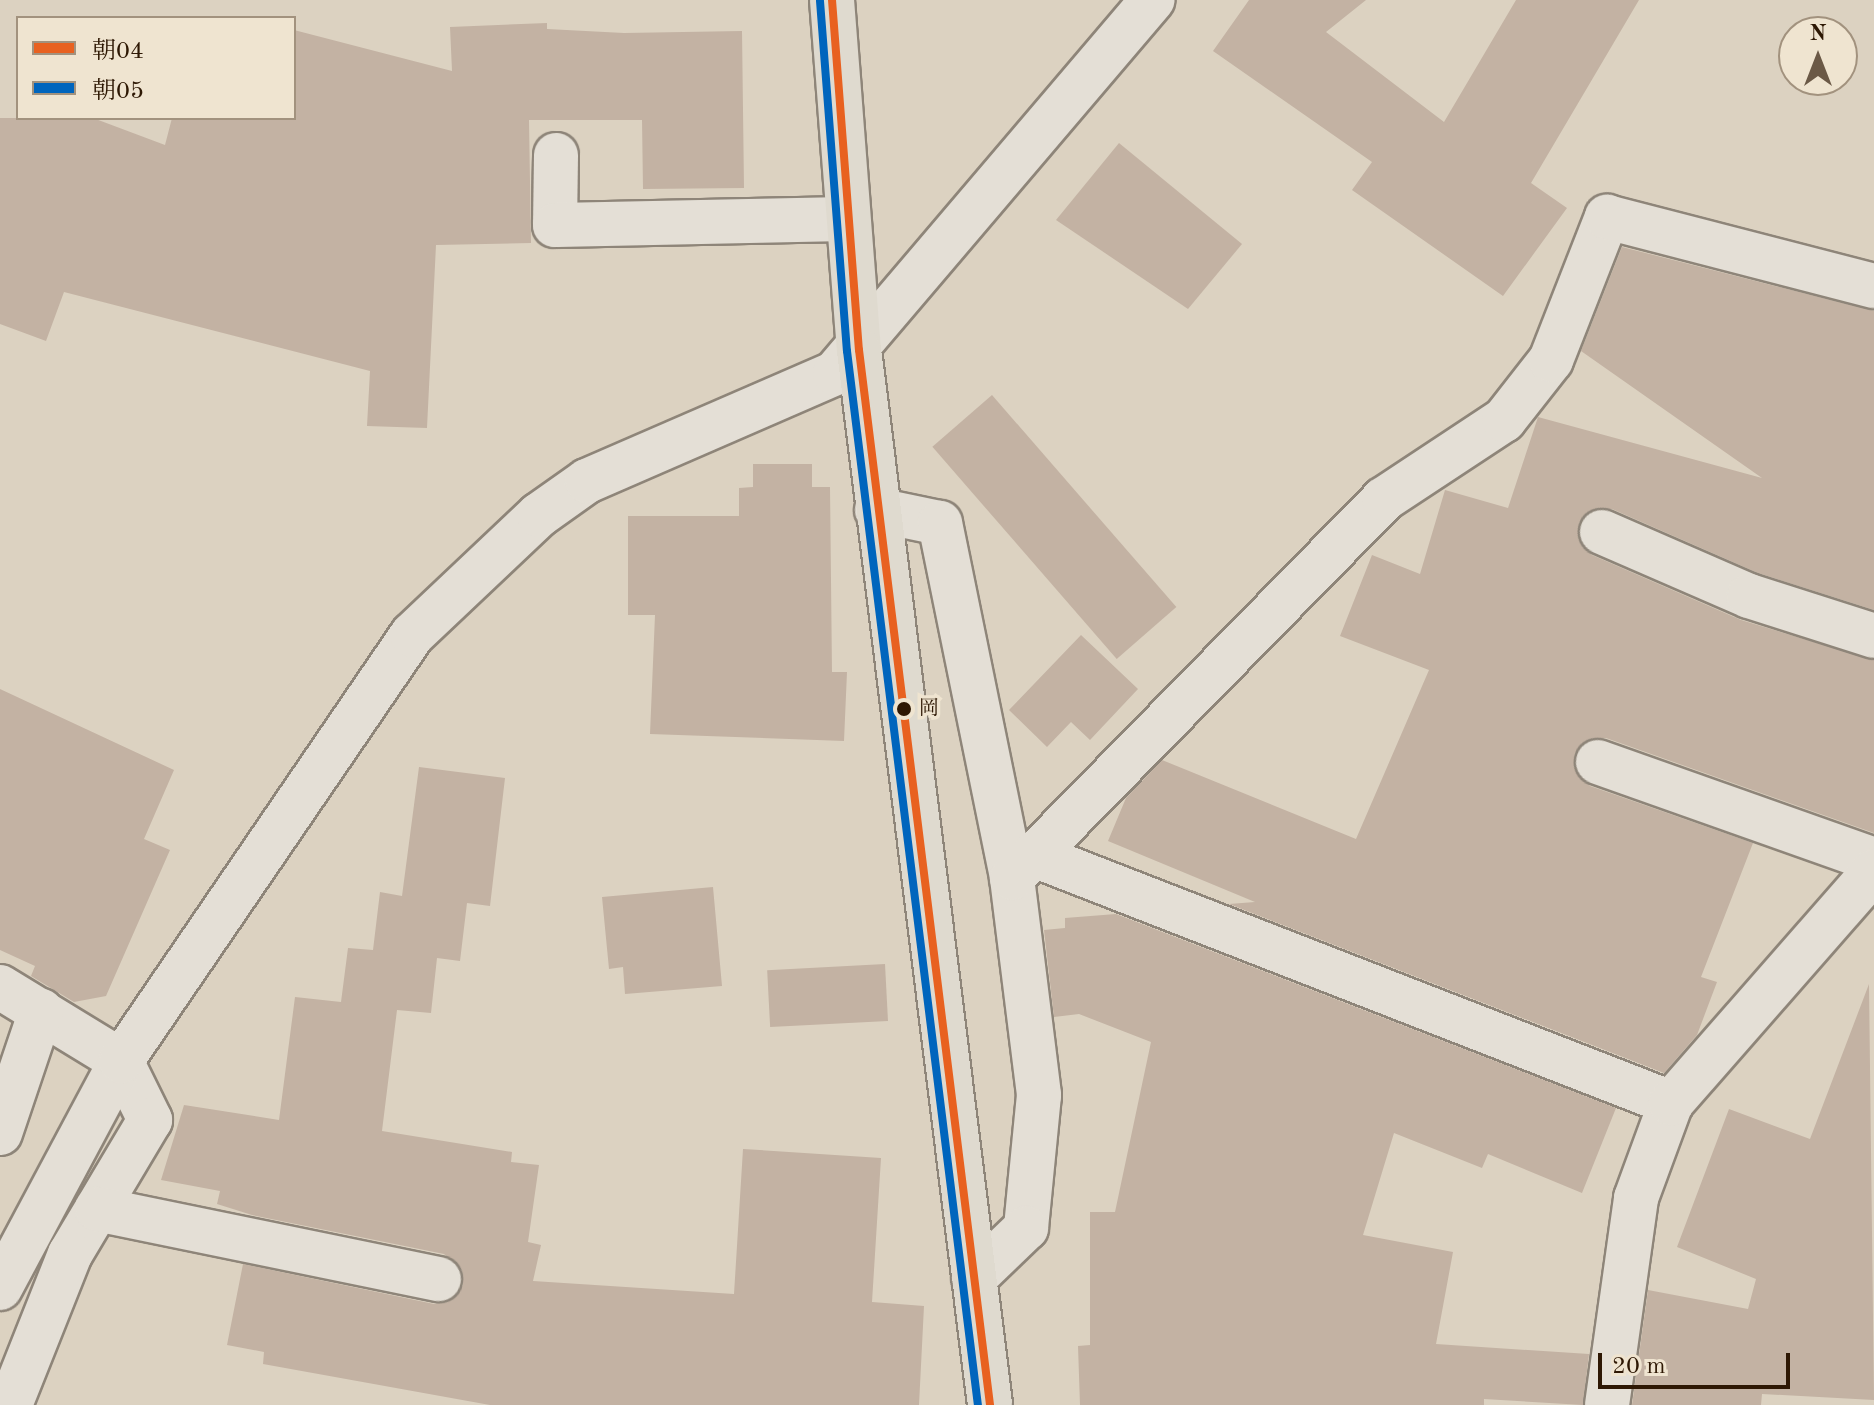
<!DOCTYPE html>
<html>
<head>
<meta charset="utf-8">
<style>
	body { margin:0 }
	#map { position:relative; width:1874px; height:1405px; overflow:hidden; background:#dcd2c1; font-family:"Old Standard TT","Noto Serif JP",serif }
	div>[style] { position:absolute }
	.building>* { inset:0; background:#c3b2a3; transform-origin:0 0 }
	.roads { filter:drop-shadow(2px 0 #8e8579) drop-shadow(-2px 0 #8e8579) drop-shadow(0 2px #8e8579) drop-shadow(0 -2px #8e8579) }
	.minor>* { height:44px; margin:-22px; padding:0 22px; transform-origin:22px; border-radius:22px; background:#e4dfd6 }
	.major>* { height:44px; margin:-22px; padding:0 22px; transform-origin:22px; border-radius:22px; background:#dfdacf }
	.bus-1>* { height:8px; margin:-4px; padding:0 4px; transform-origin:4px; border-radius:4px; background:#e86120 }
	.bus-2>* { height:8px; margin:-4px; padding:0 4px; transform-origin:4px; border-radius:4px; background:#0065bd }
	.dots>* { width:22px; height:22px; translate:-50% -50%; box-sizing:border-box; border:4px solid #efe4d0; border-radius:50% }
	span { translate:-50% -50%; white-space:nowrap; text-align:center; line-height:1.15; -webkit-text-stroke:7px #efe4d0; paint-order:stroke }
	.bus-label { font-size:20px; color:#2e1804 }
	.left { translate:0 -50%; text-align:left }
	.legend { position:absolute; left:16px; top:16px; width:280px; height:104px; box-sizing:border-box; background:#efe4d0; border:2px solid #a2927e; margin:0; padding:10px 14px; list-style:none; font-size:24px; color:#2e1804 }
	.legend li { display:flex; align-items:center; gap:16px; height:40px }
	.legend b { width:40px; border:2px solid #a2927e }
	.north { position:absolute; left:1778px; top:16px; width:80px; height:80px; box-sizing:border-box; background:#efe4d0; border:2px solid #a2927e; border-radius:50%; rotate:0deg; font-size:22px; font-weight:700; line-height:32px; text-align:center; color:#2e1804 }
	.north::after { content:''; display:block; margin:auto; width:28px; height:36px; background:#6b5946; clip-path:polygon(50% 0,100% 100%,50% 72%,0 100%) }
	.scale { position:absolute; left:1598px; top:1353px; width:192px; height:36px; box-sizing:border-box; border:4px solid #2e1804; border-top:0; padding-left:10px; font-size:24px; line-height:28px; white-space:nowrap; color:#2e1804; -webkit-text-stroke:6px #efe4d0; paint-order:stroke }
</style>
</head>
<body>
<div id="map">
	<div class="building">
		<i style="clip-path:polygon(1249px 0,1366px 0,1326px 32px,1444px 122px,1516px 0,1639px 0,1531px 183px,1567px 208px,1503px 296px,1352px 190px,1372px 162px,1213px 51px)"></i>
		<i style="clip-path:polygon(547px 23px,547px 29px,624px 33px,742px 31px,744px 188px,643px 189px,642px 120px,529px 120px,531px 243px,436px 245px,427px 428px,367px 426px,370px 371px,64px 292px,46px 341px,0 324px,0 118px,93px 118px,165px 145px,172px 118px,294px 118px,294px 30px,452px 71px,450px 27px)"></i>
		<i style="clip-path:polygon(1119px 143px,1242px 244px,1188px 309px,1056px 220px)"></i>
		<i style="clip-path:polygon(1622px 247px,1874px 311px,1874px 610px,1758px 573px,1612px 509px,1588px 512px,1579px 523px,1582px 546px,1592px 555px,1741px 620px,1874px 660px,1874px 833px,1606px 738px,1593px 738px,1575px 753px,1574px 767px,1590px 786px,1753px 843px,1701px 977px,1717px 982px,1697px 1035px,1664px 1073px,1229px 904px,1255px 902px,1108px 841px,1126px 798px,1162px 760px,1356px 839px,1429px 670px,1340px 636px,1372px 555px,1420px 574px,1445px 490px,1508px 508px,1538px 417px,1762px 478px,1581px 351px)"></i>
		<i style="left:992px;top:395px;width:281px;height:79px;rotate:49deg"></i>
		<i style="clip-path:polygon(753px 464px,812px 464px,812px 487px,830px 487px,832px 672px,847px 672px,844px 741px,650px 734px,655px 615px,628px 615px,628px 516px,739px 516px,739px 488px,753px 487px)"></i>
		<i style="clip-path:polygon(1081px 635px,1138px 689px,1090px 740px,1071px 722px,1047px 747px,1009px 710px)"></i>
		<i style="clip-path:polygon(0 689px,174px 770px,144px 839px,170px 850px,106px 996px,74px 1002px,31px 976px,35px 966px,0 950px)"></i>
		<i style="clip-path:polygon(419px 767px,505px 778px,490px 906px,467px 903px,460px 961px,437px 958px,431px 1013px,397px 1010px,382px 1131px,512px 1152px,511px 1162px,539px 1165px,528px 1242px,541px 1245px,533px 1281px,734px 1294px,743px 1149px,881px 1158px,872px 1302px,924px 1306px,919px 1405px,490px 1405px,263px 1364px,264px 1352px,227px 1345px,243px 1264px,434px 1304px,448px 1302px,463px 1285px,462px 1270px,444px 1254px,252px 1215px,217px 1204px,220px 1191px,161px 1180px,184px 1105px,279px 1120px,295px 997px,341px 1002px,348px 948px,373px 950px,380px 892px,402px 896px)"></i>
		<i style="clip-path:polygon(713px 887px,722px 986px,625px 994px,623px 967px,609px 969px,602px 897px)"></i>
		<i style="clip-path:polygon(1116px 914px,1616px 1108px,1582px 1193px,1488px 1154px,1482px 1168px,1394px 1133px,1363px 1235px,1453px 1252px,1436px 1344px,1589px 1354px,1583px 1405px,1484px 1399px,1484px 1405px,1080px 1405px,1078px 1346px,1090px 1345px,1090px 1212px,1115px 1212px,1151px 1042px,1079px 1014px,1054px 1017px,1044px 930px,1065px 928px,1065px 918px)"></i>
		<i style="left:885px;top:964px;width:57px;height:118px;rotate:87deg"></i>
		<i style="clip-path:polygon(1869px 984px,1874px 1400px,1762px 1394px,1761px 1405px,1632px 1405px,1648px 1290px,1748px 1309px,1756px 1279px,1677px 1247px,1729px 1109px,1810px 1139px)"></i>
	</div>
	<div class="roads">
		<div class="minor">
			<i style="left:556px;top:155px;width:70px;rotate:90.8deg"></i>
			<i style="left:555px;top:225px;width:292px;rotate:-1.2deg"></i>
			<i style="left:877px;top:510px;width:64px;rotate:11.7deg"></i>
			<i style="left:940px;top:523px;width:362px;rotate:78.5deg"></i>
			<i style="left:1012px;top:878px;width:219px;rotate:82.9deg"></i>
			<i style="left:1039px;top:1095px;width:134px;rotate:95.6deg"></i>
			<i style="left:1026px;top:1228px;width:72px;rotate:136.1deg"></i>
			<i style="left:1602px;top:532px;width:160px;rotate:23.5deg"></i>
			<i style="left:1749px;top:596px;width:131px;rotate:17.7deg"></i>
			<i style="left:1598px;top:762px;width:293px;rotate:19.5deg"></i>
			<i style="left:1034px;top:855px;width:684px;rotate:21.27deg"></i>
			<i style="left:1012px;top:878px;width:531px;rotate:-45.53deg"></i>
			<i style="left:1384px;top:499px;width:144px;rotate:-33.4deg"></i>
			<i style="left:1504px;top:420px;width:76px;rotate:-51.9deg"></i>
			<i style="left:1551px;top:360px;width:154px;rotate:-68.6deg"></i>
			<i style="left:1607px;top:217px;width:276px;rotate:14.5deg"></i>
			<i style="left:0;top:987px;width:142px;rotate:31.4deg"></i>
			<i style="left:121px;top:1061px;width:66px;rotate:63.8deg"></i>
			<i style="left:150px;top:1120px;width:156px;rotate:120.8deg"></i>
			<i style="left:70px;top:1254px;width:162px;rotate:111.7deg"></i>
			<i style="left:0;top:1133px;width:129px;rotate:-71.4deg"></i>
			<i style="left:97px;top:1209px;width:349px;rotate:11.6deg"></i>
			<i style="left:0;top:1288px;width:257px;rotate:-61.9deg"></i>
			<i style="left:121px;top:1061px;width:516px;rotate:-55.66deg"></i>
			<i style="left:412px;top:635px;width:175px;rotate:-43.4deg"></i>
			<i style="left:539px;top:515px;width:59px;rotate:-35.3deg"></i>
			<i style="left:587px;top:481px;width:270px;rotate:-23.5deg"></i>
			<i style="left:835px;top:373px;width:490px;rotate:-49.6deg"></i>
			<i style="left:1607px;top:1405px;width:209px;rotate:-82deg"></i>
			<i style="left:1636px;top:1198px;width:101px;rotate:-69.8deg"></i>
			<i style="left:1671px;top:1103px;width:308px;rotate:-48.8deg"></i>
		</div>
		<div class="major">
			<i style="left:832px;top:0;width:351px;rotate:85.6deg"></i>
			<i style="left:859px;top:350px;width:1063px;rotate:82.92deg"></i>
		</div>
	</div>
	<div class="bus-1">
		<i style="left:832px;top:0;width:351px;rotate:85.6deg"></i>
		<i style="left:859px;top:350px;width:1063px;rotate:82.92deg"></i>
	</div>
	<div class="bus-2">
		<i style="left:820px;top:1px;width:351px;rotate:85.6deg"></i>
		<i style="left:847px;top:351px;width:1062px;rotate:82.92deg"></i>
	</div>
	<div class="dots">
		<i style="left:904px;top:709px;background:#2e1804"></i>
	</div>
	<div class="bus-label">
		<span class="left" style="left:919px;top:709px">岡</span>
	</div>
	<ul class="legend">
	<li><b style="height:10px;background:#e86120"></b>朝04</li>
	<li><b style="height:10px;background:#0065bd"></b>朝05</li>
	</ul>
	<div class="north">N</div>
	<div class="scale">20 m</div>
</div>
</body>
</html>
